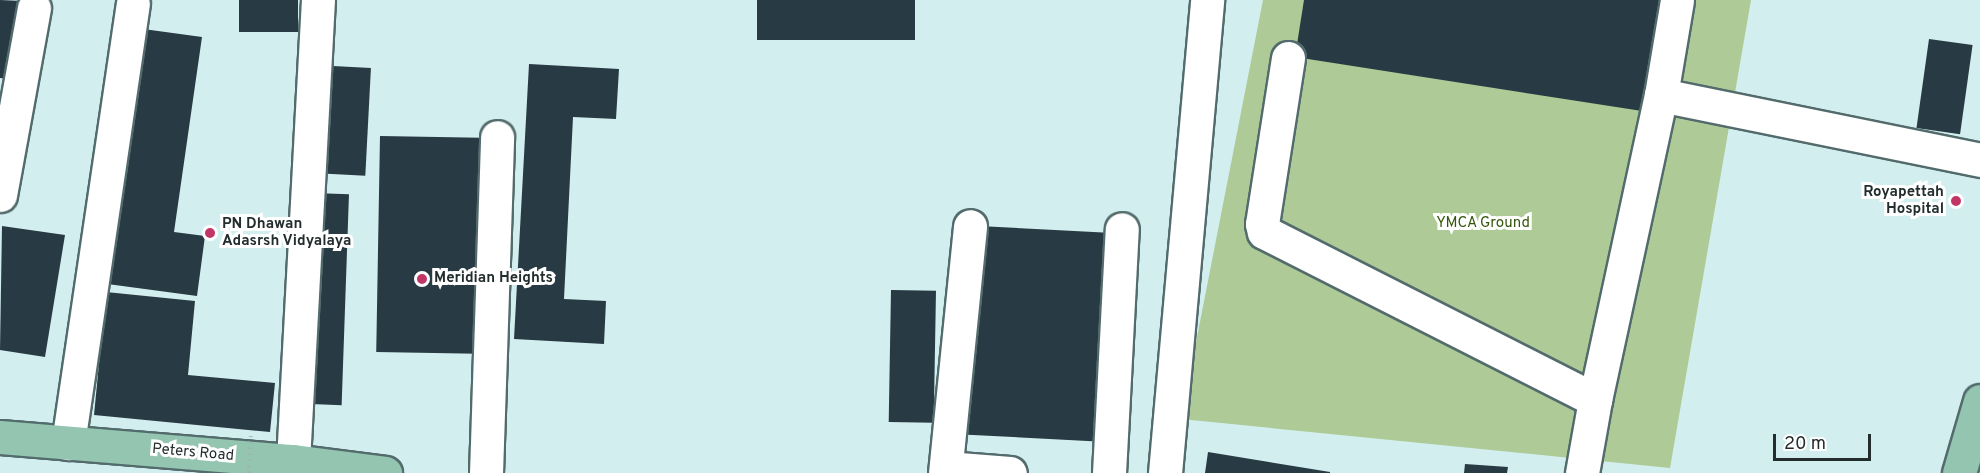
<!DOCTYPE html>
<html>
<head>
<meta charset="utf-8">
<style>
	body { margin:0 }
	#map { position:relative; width:1980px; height:473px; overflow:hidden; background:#d3eeee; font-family:Overpass,sans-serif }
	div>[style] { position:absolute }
	.green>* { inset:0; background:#adca97 }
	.building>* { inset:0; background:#283a43; transform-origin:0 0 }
	.roads { filter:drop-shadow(2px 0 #536b6c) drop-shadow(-2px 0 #536b6c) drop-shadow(0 2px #536b6c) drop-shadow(0 -2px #536b6c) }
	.minor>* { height:33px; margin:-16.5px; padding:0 16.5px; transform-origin:16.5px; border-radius:16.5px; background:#fff }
	.major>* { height:33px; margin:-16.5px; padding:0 16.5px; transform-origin:16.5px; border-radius:16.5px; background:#94c5b1 }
	.path-bridge>* { height:4px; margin-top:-2px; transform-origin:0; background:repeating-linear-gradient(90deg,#9db3b3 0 1.5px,transparent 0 6px) }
	.dots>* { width:16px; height:16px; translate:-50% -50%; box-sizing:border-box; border:3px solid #fff; border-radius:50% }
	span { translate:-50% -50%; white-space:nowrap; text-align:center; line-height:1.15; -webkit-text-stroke:6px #fff; paint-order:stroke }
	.poi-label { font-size:15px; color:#232d2d; font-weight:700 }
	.right { translate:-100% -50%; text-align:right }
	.left { translate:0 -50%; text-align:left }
	.park-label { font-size:15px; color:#35570b }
	.street-label { font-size:15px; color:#232d2d }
	.scale { position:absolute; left:1773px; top:434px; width:98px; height:27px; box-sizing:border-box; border:3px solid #232d2d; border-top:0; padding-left:8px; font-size:18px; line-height:21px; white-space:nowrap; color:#232d2d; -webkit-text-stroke:4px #fff; paint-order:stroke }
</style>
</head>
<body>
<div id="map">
	<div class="green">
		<i style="clip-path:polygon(1263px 0,1751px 0,1670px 468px,1181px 419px)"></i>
	</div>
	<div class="building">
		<i style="clip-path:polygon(0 0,22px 1px,8px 79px,0 78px)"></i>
		<i style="left:239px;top:0;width:59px;height:32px"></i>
		<i style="left:757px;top:0;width:158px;height:40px"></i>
		<i style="clip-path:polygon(1304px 0,1660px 0,1642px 111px,1295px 57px)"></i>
		<i style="clip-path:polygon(136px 28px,202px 37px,174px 232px,205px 236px,197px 296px,100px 283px)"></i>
		<i style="left:1929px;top:39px;width:44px;height:90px;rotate:8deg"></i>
		<i style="clip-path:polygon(529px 64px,619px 69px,616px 119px,573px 117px,564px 299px,606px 301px,604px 344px,514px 339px)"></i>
		<i style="left:333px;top:66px;width:38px;height:108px;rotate:3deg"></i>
		<i style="left:380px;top:136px;width:101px;height:216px;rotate:1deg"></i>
		<i style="left:313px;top:193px;width:36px;height:211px;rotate:2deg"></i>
		<i style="clip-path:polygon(2px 226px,65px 235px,45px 357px,0 350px)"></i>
		<i style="left:979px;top:226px;width:134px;height:209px;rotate:3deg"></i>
		<i style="left:891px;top:290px;width:45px;height:132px;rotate:1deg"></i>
		<i style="clip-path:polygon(106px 292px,195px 301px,188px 375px,275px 383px,270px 432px,94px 415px)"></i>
		<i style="clip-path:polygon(1208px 452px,1330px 472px,1330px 473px,1205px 473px)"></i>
		<i style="clip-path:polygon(1465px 464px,1508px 467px,1507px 473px,1464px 473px)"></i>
	</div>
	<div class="roads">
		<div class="minor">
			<i style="left:1288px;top:58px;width:168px;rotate:98.9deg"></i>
			<i style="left:1262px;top:224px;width:8px;rotate:76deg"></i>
			<i style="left:1264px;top:232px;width:371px;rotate:26.9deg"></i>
			<i style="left:1595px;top:400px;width:74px;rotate:100.1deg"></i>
			<i style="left:1661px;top:95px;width:326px;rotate:11.5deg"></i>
			<i style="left:0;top:195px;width:190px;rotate:-79.7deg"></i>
			<i style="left:1595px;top:400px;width:312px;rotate:-77.8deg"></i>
			<i style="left:1661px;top:95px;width:96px;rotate:-80.4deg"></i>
			<i style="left:68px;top:443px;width:444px;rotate:-81.6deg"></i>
			<i style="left:293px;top:461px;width:462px;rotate:-86.9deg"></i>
			<i style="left:946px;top:468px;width:64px;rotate:4.5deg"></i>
			<i style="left:486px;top:473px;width:336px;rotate:-88.1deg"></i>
			<i style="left:945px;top:473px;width:248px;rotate:-84.2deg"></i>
			<i style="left:1109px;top:473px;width:244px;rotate:-87deg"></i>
			<i style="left:1165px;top:473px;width:475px;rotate:-84.9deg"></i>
		</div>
		<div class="major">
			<i style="left:0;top:437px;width:294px;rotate:4.7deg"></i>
			<i style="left:293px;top:461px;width:93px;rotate:7.4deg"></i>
			<i style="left:1959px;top:473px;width:75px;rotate:-73.7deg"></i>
		</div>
	</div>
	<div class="path-bridge">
		<i style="left:249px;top:473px;width:37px;rotate:-87deg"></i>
	</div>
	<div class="dots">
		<i style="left:1956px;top:201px;background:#c13567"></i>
		<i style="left:210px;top:233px;background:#c13567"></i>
		<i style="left:422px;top:279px;background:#c13567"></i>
	</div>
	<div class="poi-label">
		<span class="right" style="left:1944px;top:201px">Royapettah<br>Hospital</span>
		<span class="left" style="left:222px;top:233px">PN Dhawan<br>Adasrsh Vidyalaya</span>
		<span class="left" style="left:434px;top:279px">Meridian Heights</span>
	</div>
	<div class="park-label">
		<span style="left:1483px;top:224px">YMCA Ground</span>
	</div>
	<div class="street-label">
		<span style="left:193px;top:453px;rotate:5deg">Peters Road</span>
	</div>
	<div class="scale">20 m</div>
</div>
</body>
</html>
